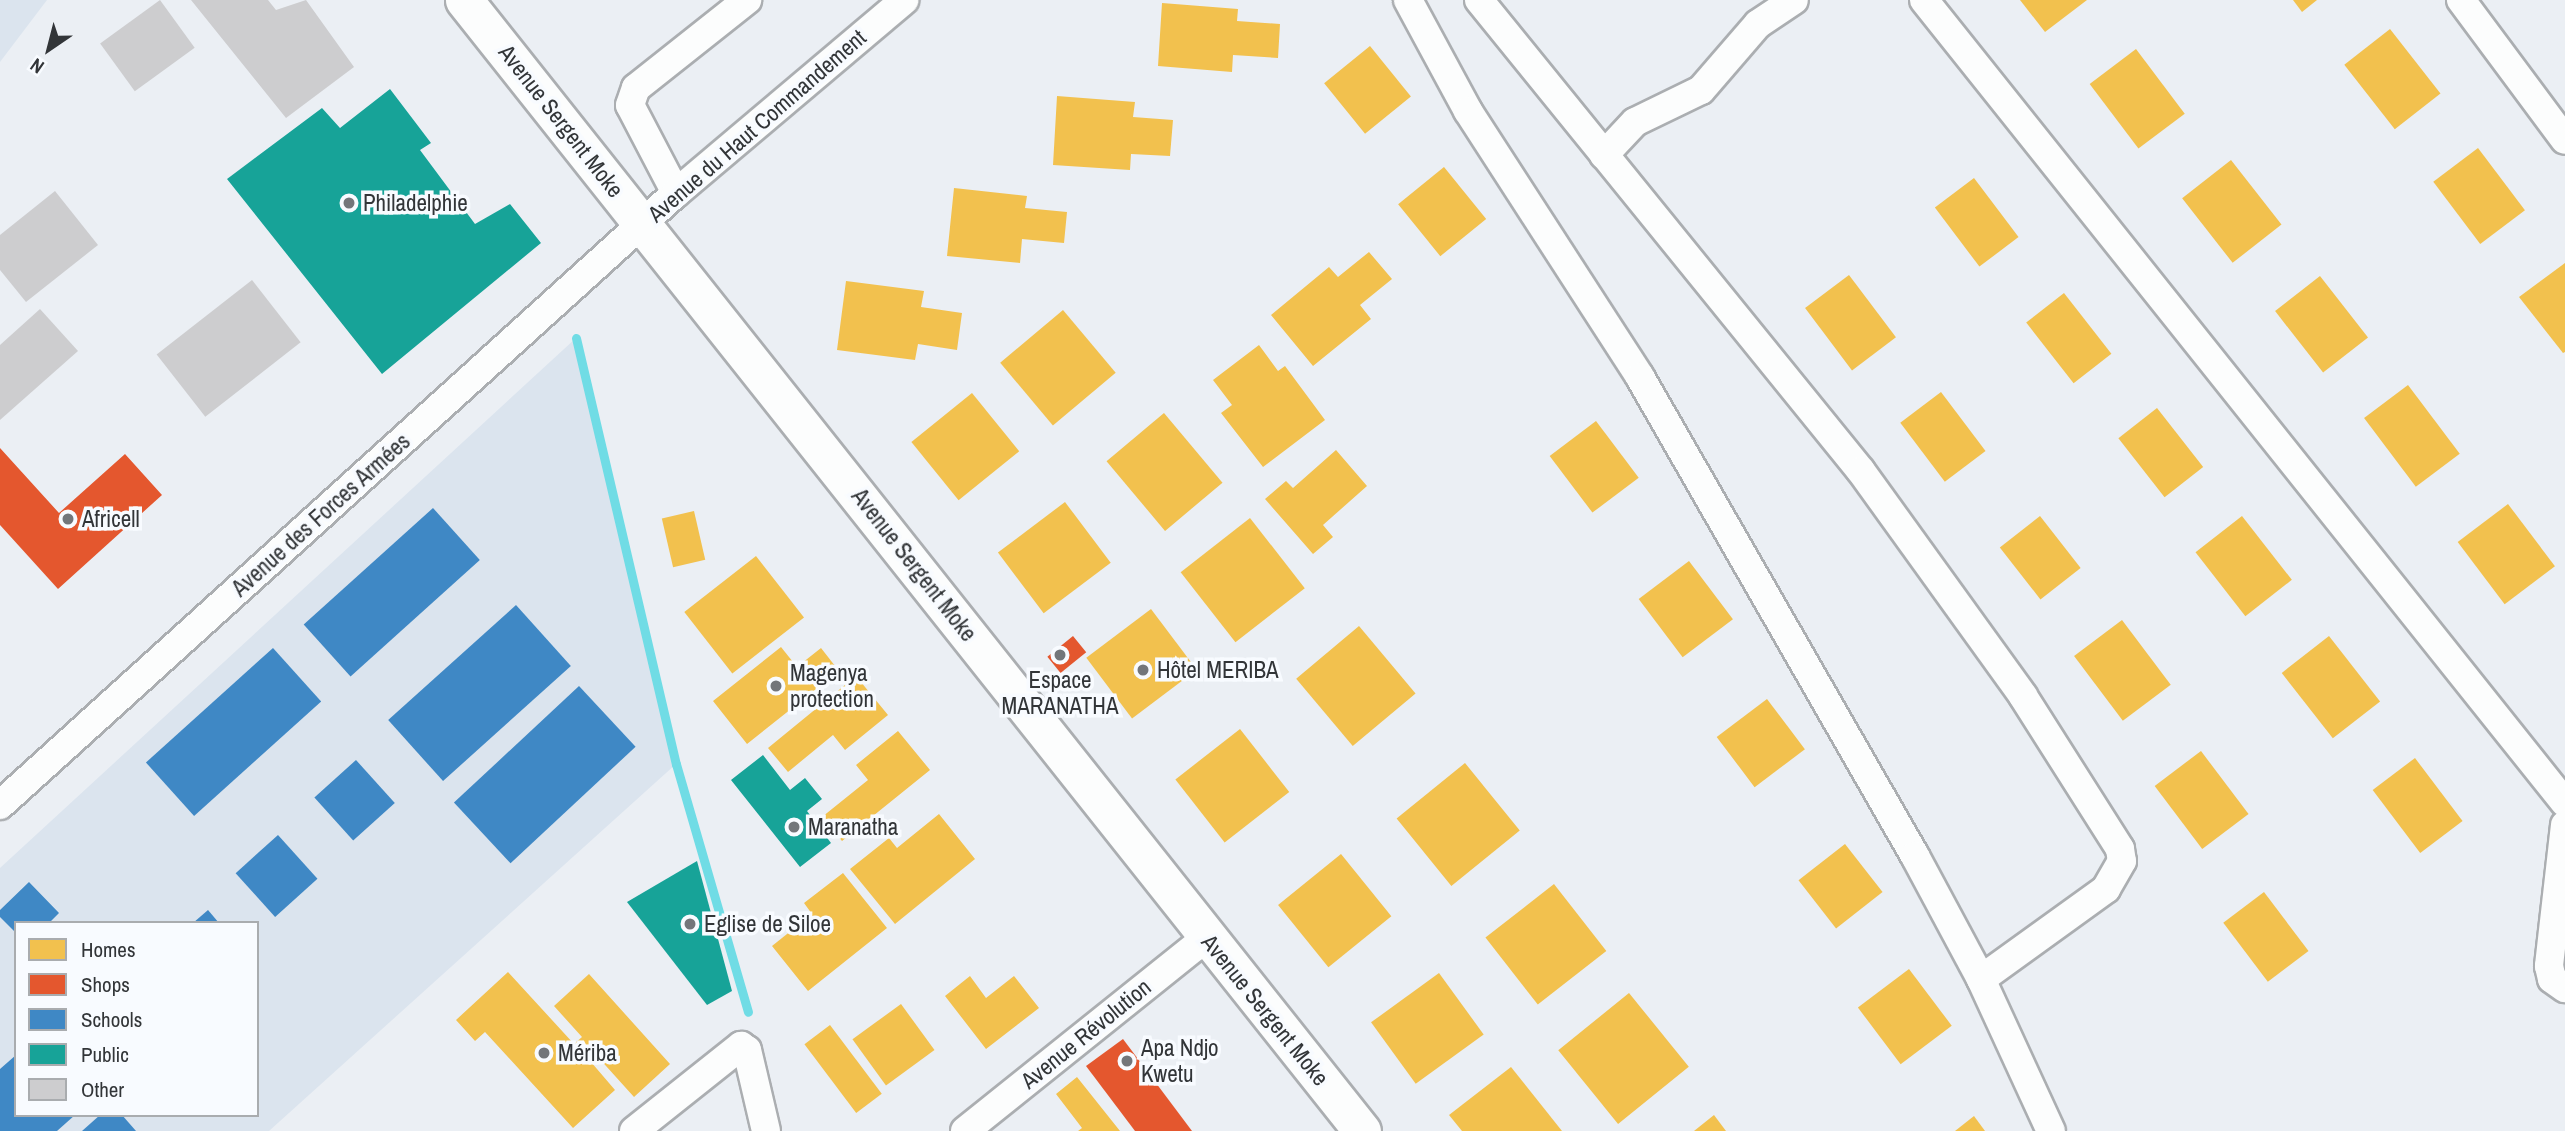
<!DOCTYPE html>
<html>
<head>
<meta charset="utf-8">
<style>
	body { margin:0 }
	#map { position:relative; width:2565px; height:1131px; overflow:hidden; background:#ebeff4; font-family:"Archivo Narrow",sans-serif }
	div>[style] { position:absolute }
	.built>* { inset:0; background:#dbe4ee }
	.homes>* { inset:0; background:#f2c14e; transform-origin:0 0 }
	.shops>* { inset:0; background:#e4572e; transform-origin:0 0 }
	.schools>* { inset:0; background:#3f88c5; transform-origin:0 0 }
	.public>* { inset:0; background:#17a398 }
	.stream>* { height:9px; margin:-4.5px; padding:0 4.5px; transform-origin:4.5px; border-radius:4.5px; background:#70dce5 }
	.building>* { inset:0; background:#cdcdcf; transform-origin:0 0 }
	.roads { filter:drop-shadow(2px 0 #abaeb1) drop-shadow(-2px 0 #abaeb1) drop-shadow(0 2px #abaeb1) drop-shadow(0 -2px #abaeb1) }
	.minor>* { height:28px; margin:-14px; padding:0 14px; transform-origin:14px; border-radius:14px; background:#fcfdfd }
	.major>* { height:37px; margin:-18.5px; padding:0 18.5px; transform-origin:18.5px; border-radius:18.5px; background:#fcfdfd }
	.dots>* { width:19px; height:19px; translate:-50% -50%; box-sizing:border-box; border:4px solid #f8fbff; border-radius:50% }
	span { translate:-50% -50%; white-space:nowrap; text-align:center; line-height:1.15; -webkit-text-stroke:7px #f8fbff; paint-order:stroke }
	.street-label { font-size:23px; color:#323538 }
	.poi-label { font-size:23px; color:#323538 }
	.left { translate:0 -50%; text-align:left }
	.legend { position:absolute; left:14px; top:921px; width:245px; height:196px; box-sizing:border-box; background:#f8fbff; border:2px solid #a9acaf; margin:0; padding:9px 12px; list-style:none; font-size:21px; color:#323538 }
	.legend li { display:flex; align-items:center; gap:14px; height:35px }
	.legend b { width:35px; border:2px solid #a9acaf }
	.north { position:absolute; left:14px; top:14px; width:70px; height:70px; -webkit-text-stroke:5px #f8fbff; paint-order:stroke; rotate:215deg; font-size:19px; font-weight:700; line-height:28px; text-align:center; color:#323538 }
	.north::after { content:''; display:block; margin:auto; width:24px; height:32px; background:#323538; clip-path:polygon(50% 0,100% 100%,50% 72%,0 100%) }
</style>
</head>
<body>
<div id="map">
	<div class="built">
		<i style="clip-path:polygon(0 0,47px 0,0 62px)"></i>
		<i style="clip-path:polygon(evenodd,576px 338px,676px 764px,269px 1131px,0 1131px,0 868px,576px 338px,16px 923px,257px 923px,257px 1115px,16px 1115px,16px 923px)"></i>
	</div>
	<div class="homes">
		<i style="clip-path:polygon(2020px 0,2087px 0,2045px 32px)"></i>
		<i style="clip-path:polygon(2293px 0,2317px 0,2302px 12px)"></i>
		<i style="clip-path:polygon(1162px 3px,1238px 9px,1237px 21px,1280px 24px,1278px 58px,1233px 55px,1232px 72px,1158px 66px)"></i>
		<i style="left:2390px;top:29px;width:82px;height:58px;rotate:52deg"></i>
		<i style="left:1370px;top:46px;width:65px;height:59px;rotate:51deg"></i>
		<i style="left:2136px;top:49px;width:81px;height:58px;rotate:53deg"></i>
		<i style="clip-path:polygon(1057px 96px,1135px 102px,1133px 117px,1173px 120px,1170px 156px,1131px 154px,1130px 170px,1053px 165px)"></i>
		<i style="left:2478px;top:148px;width:78px;height:56px;rotate:53deg"></i>
		<i style="left:2231px;top:160px;width:82px;height:62px;rotate:52deg"></i>
		<i style="left:1444px;top:167px;width:67px;height:59px;rotate:51deg"></i>
		<i style="left:1974px;top:178px;width:74px;height:49px;rotate:53deg"></i>
		<i style="clip-path:polygon(954px 188px,1027px 196px,1025px 208px,1067px 212px,1064px 243px,1022px 239px,1020px 263px,947px 256px)"></i>
		<i style="clip-path:polygon(1369px 252px,1392px 279px,1360px 305px,1371px 319px,1313px 366px,1271px 315px,1329px 267px,1338px 277px)"></i>
		<i style="clip-path:polygon(2565px 263px,2565px 352px,2563px 353px,2519px 297px)"></i>
		<i style="left:1849px;top:275px;width:78px;height:55px;rotate:53deg"></i>
		<i style="left:2320px;top:276px;width:78px;height:57px;rotate:52deg"></i>
		<i style="clip-path:polygon(846px 281px,924px 291px,921px 307px,962px 313px,957px 350px,918px 344px,915px 360px,837px 350px)"></i>
		<i style="left:2064px;top:293px;width:77px;height:48px;rotate:52deg"></i>
		<i style="left:1063px;top:310px;width:82px;height:82px;rotate:50deg"></i>
		<i style="clip-path:polygon(1259px 345px,1278px 371px,1285px 366px,1325px 420px,1263px 467px,1221px 413px,1232px 405px,1213px 380px)"></i>
		<i style="left:2408px;top:385px;width:86px;height:55px;rotate:53deg"></i>
		<i style="left:1941px;top:392px;width:74px;height:51px;rotate:53deg"></i>
		<i style="left:972px;top:393px;width:75px;height:78px;rotate:51deg"></i>
		<i style="left:2157px;top:408px;width:75px;height:49px;rotate:52deg"></i>
		<i style="left:1164px;top:413px;width:91px;height:75px;rotate:50deg"></i>
		<i style="left:1596px;top:421px;width:71px;height:58px;rotate:53deg"></i>
		<i style="clip-path:polygon(1336px 450px,1367px 486px,1323px 525px,1333px 537px,1313px 554px,1265px 499px,1286px 481px,1293px 488px)"></i>
		<i style="left:1065px;top:502px;width:76px;height:84px;rotate:53deg"></i>
		<i style="left:2508px;top:504px;width:78px;height:63px;rotate:53deg"></i>
		<i style="left:694px;top:511px;width:50px;height:33px;rotate:77deg"></i>
		<i style="left:2040px;top:516px;width:66px;height:51px;rotate:52deg"></i>
		<i style="left:2242px;top:516px;width:81px;height:59px;rotate:52deg"></i>
		<i style="left:1250px;top:518px;width:89px;height:88px;rotate:52deg"></i>
		<i style="left:756px;top:556px;width:78px;height:91px;rotate:52deg"></i>
		<i style="left:1689px;top:561px;width:73px;height:63px;rotate:53deg"></i>
		<i style="left:1151px;top:609px;width:76px;height:81px;rotate:53deg"></i>
		<i style="left:2122px;top:620px;width:81px;height:60px;rotate:53deg"></i>
		<i style="left:1359px;top:626px;width:88px;height:82px;rotate:50deg"></i>
		<i style="left:2329px;top:636px;width:83px;height:60px;rotate:52deg"></i>
		<i style="clip-path:polygon(781px 647px,797px 667px,821px 648px,839px 671px,747px 744px,713px 701px)"></i>
		<i style="clip-path:polygon(856px 676px,888px 715px,845px 750px,833px 735px,788px 772px,768px 748px)"></i>
		<i style="left:1767px;top:699px;width:63px;height:63px;rotate:53deg"></i>
		<i style="left:1240px;top:729px;width:80px;height:82px;rotate:52deg"></i>
		<i style="clip-path:polygon(898px 731px,930px 770px,842px 841px,822px 817px,868px 780px,856px 765px)"></i>
		<i style="left:2201px;top:751px;width:79px;height:58px;rotate:53deg"></i>
		<i style="left:2415px;top:758px;width:79px;height:53px;rotate:53deg"></i>
		<i style="left:1465px;top:763px;width:87px;height:88px;rotate:51deg"></i>
		<i style="clip-path:polygon(939px 814px,975px 859px,895px 924px,850px 869px,889px 838px,897px 848px)"></i>
		<i style="left:1845px;top:844px;width:61px;height:59px;rotate:52deg"></i>
		<i style="left:1341px;top:854px;width:80px;height:81px;rotate:51deg"></i>
		<i style="clip-path:polygon(843px 873px,887px 928px,808px 991px,772px 946px,812px 914px,804px 903px)"></i>
		<i style="left:1554px;top:884px;width:85px;height:87px;rotate:52deg"></i>
		<i style="left:2264px;top:892px;width:74px;height:51px;rotate:53deg"></i>
		<i style="left:1909px;top:969px;width:71px;height:64px;rotate:53deg"></i>
		<i style="clip-path:polygon(508px 972px,574px 1044px,582px 1037px,554px 1006px,589px 974px,670px 1064px,634px 1097px,597px 1056px,591px 1062px,615px 1090px,573px 1128px,485px 1032px,475px 1041px,456px 1020px)"></i>
		<i style="left:1439px;top:973px;width:76px;height:84px;rotate:54deg"></i>
		<i style="clip-path:polygon(970px 976px,986px 998px,1014px 976px,1039px 1008px,986px 1049px,945px 996px)"></i>
		<i style="left:1629px;top:993px;width:95px;height:91px;rotate:51deg"></i>
		<i style="left:901px;top:1004px;width:57px;height:60px;rotate:54deg"></i>
		<i style="left:830px;top:1025px;width:86px;height:32px;rotate:53deg"></i>
		<i style="clip-path:polygon(1511px 1067px,1562px 1131px,1462px 1131px,1449px 1115px)"></i>
		<i style="clip-path:polygon(1077px 1077px,1120px 1131px,1078px 1131px,1082px 1128px,1056px 1094px)"></i>
		<i style="clip-path:polygon(1714px 1115px,1726px 1131px,1694px 1131px)"></i>
		<i style="clip-path:polygon(1974px 1116px,1985px 1131px,1955px 1131px)"></i>
	</div>
	<div class="shops">
		<i style="clip-path:polygon(0 448px,59px 513px,125px 454px,162px 495px,58px 589px,0 525px)"></i>
		<i style="left:1073px;top:636px;width:21px;height:33px;rotate:51deg"></i>
		<i style="clip-path:polygon(1123px 1039px,1192px 1131px,1135px 1131px,1086px 1066px)"></i>
	</div>
	<div class="schools">
		<i style="left:433px;top:508px;width:70px;height:174px;rotate:48deg"></i>
		<i style="left:516px;top:605px;width:82px;height:172px;rotate:48deg"></i>
		<i style="left:273px;top:648px;width:72px;height:171px;rotate:48deg"></i>
		<i style="left:579px;top:686px;width:83px;height:171px;rotate:47deg"></i>
		<i style="left:356px;top:760px;width:58px;height:56px;rotate:48deg"></i>
		<i style="left:278px;top:835px;width:59px;height:57px;rotate:48deg"></i>
		<i style="clip-path:polygon(29px 882px,59px 913px,49px 923px,16px 923px,16px 933px,0 917px,0 910px)"></i>
		<i style="clip-path:polygon(208px 910px,219px 923px,193px 923px)"></i>
		<i style="clip-path:polygon(16px 1055px,16px 1115px,75px 1115px,57px 1131px,0 1131px,0 1069px)"></i>
		<i style="clip-path:polygon(100px 1115px,122px 1115px,136px 1131px,82px 1131px)"></i>
	</div>
	<div class="public">
		<i style="clip-path:polygon(390px 89px,431px 143px,420px 150px,475px 224px,510px 204px,541px 243px,382px 374px,227px 179px,322px 108px,340px 128px)"></i>
		<i style="clip-path:polygon(763px 755px,790px 790px,805px 778px,822px 799px,807px 811px,831px 843px,800px 867px,731px 780px)"></i>
		<i style="clip-path:polygon(697px 861px,732px 991px,707px 1005px,627px 902px)"></i>
	</div>
	<div class="stream">
		<i style="left:576px;top:338px;width:438px;rotate:76.8deg"></i>
		<i style="left:676px;top:764px;width:258px;rotate:73.8deg"></i>
	</div>
	<div class="building">
		<i style="left:160px;top:0;width:59px;height:74px;rotate:54deg"></i>
		<i style="clip-path:polygon(191px 0,268px 0,276px 10px,306px 0,354px 67px,286px 118px)"></i>
		<i style="clip-path:polygon(55px 191px,98px 245px,26px 302px,0 270px,0 235px)"></i>
		<i style="left:252px;top:280px;width:79px;height:121px;rotate:52deg"></i>
		<i style="clip-path:polygon(40px 309px,78px 351px,0 420px,0 345px)"></i>
	</div>
	<div class="roads">
		<div class="minor">
			<i style="left:1408px;top:0;width:126px;rotate:61.6deg"></i>
			<i style="left:1468px;top:111px;width:317px;rotate:57.1deg"></i>
			<i style="left:1640px;top:377px;width:552px;rotate:60.14deg"></i>
			<i style="left:1915px;top:856px;width:140px;rotate:61.8deg"></i>
			<i style="left:1981px;top:979px;width:167px;rotate:65.3deg"></i>
			<i style="left:1479px;top:0;width:606px;rotate:50.96deg"></i>
			<i style="left:1861px;top:471px;width:277px;rotate:54.2deg"></i>
			<i style="left:2023px;top:696px;width:181px;rotate:57.6deg"></i>
			<i style="left:2120px;top:849px;width:12px;rotate:81deg"></i>
			<i style="left:2122px;top:861px;width:32px;rotate:120deg"></i>
			<i style="left:2106px;top:889px;width:154px;rotate:144.2deg"></i>
			<i style="left:1924px;top:0;width:1027px;rotate:51.4deg"></i>
			<i style="left:2461px;top:0;width:174px;rotate:53.4deg"></i>
			<i style="left:1604px;top:155px;width:45px;rotate:-46.8deg"></i>
			<i style="left:1635px;top:122px;width:73px;rotate:-25.9deg"></i>
			<i style="left:1701px;top:90px;width:87px;rotate:-49.2deg"></i>
			<i style="left:1758px;top:24px;width:43px;rotate:-33.7deg"></i>
			<i style="left:676px;top:193px;width:99px;rotate:-117.6deg"></i>
			<i style="left:630px;top:105px;width:18px;rotate:-71deg"></i>
			<i style="left:636px;top:88px;width:142px;rotate:-38.4deg"></i>
			<i style="left:0;top:805px;width:912px;rotate:-42.16deg"></i>
			<i style="left:676px;top:193px;width:299px;rotate:-40.2deg"></i>
			<i style="left:2565px;top:825px;width:142px;rotate:96.5deg"></i>
			<i style="left:2549px;top:966px;width:13px;rotate:77deg"></i>
			<i style="left:2552px;top:979px;width:16px;rotate:35deg"></i>
			<i style="left:634px;top:1131px;width:137px;rotate:-38.5deg"></i>
			<i style="left:741px;top:1046px;width:7px;rotate:34deg"></i>
			<i style="left:747px;top:1050px;width:83px;rotate:76.8deg"></i>
			<i style="left:965px;top:1131px;width:310px;rotate:-38.7deg"></i>
		</div>
		<div class="major">
			<i style="left:464px;top:0;width:1444px;rotate:51.55deg"></i>
		</div>
	</div>
	<div class="dots">
		<i style="left:349px;top:203px;background:#73767a"></i>
		<i style="left:68px;top:519px;background:#73767a"></i>
		<i style="left:1060px;top:655px;background:#73767a"></i>
		<i style="left:1143px;top:670px;background:#73767a"></i>
		<i style="left:776px;top:686px;background:#73767a"></i>
		<i style="left:794px;top:827px;background:#73767a"></i>
		<i style="left:690px;top:924px;background:#73767a"></i>
		<i style="left:544px;top:1053px;background:#73767a"></i>
		<i style="left:1127px;top:1061px;background:#73767a"></i>
	</div>
	<div class="street-label">
		<span style="left:561px;top:121px;rotate:52deg">Avenue Sergent Moke</span>
		<span style="left:757px;top:126px;rotate:-41deg">Avenue du Haut Commandement</span>
		<span style="left:321px;top:515px;rotate:-42deg">Avenue des Forces Armées</span>
		<span style="left:914px;top:565px;rotate:52deg">Avenue Sergent Moke</span>
		<span style="left:1265px;top:1010px;rotate:51deg">Avenue Sergent Moke</span>
		<span style="left:1086px;top:1034px;rotate:-39deg">Avenue Révolution</span>
	</div>
	<div class="poi-label">
		<span class="left" style="left:363px;top:203px">Philadelphie</span>
		<span class="left" style="left:82px;top:519px">Africell</span>
		<span class="left" style="left:1157px;top:670px">Hôtel MERIBA</span>
		<span class="left" style="left:790px;top:686px">Magenya<br>protection</span>
		<span style="left:1060px;top:693px">Espace<br>MARANATHA</span>
		<span class="left" style="left:808px;top:827px">Maranatha</span>
		<span class="left" style="left:704px;top:924px">Eglise de Siloe</span>
		<span class="left" style="left:1141px;top:1061px">Apa Ndjo<br>Kwetu</span>
		<span class="left" style="left:558px;top:1053px">Mériba</span>
	</div>
	<ul class="legend">
	<li><b style="height:19px;background:#f2c14e"></b>Homes</li>
	<li><b style="height:19px;background:#e4572e"></b>Shops</li>
	<li><b style="height:19px;background:#3f88c5"></b>Schools</li>
	<li><b style="height:19px;background:#17a398"></b>Public</li>
	<li><b style="height:19px;background:#cdcdcf"></b>Other</li>
	</ul>
	<div class="north">N</div>
</div>
</body>
</html>
